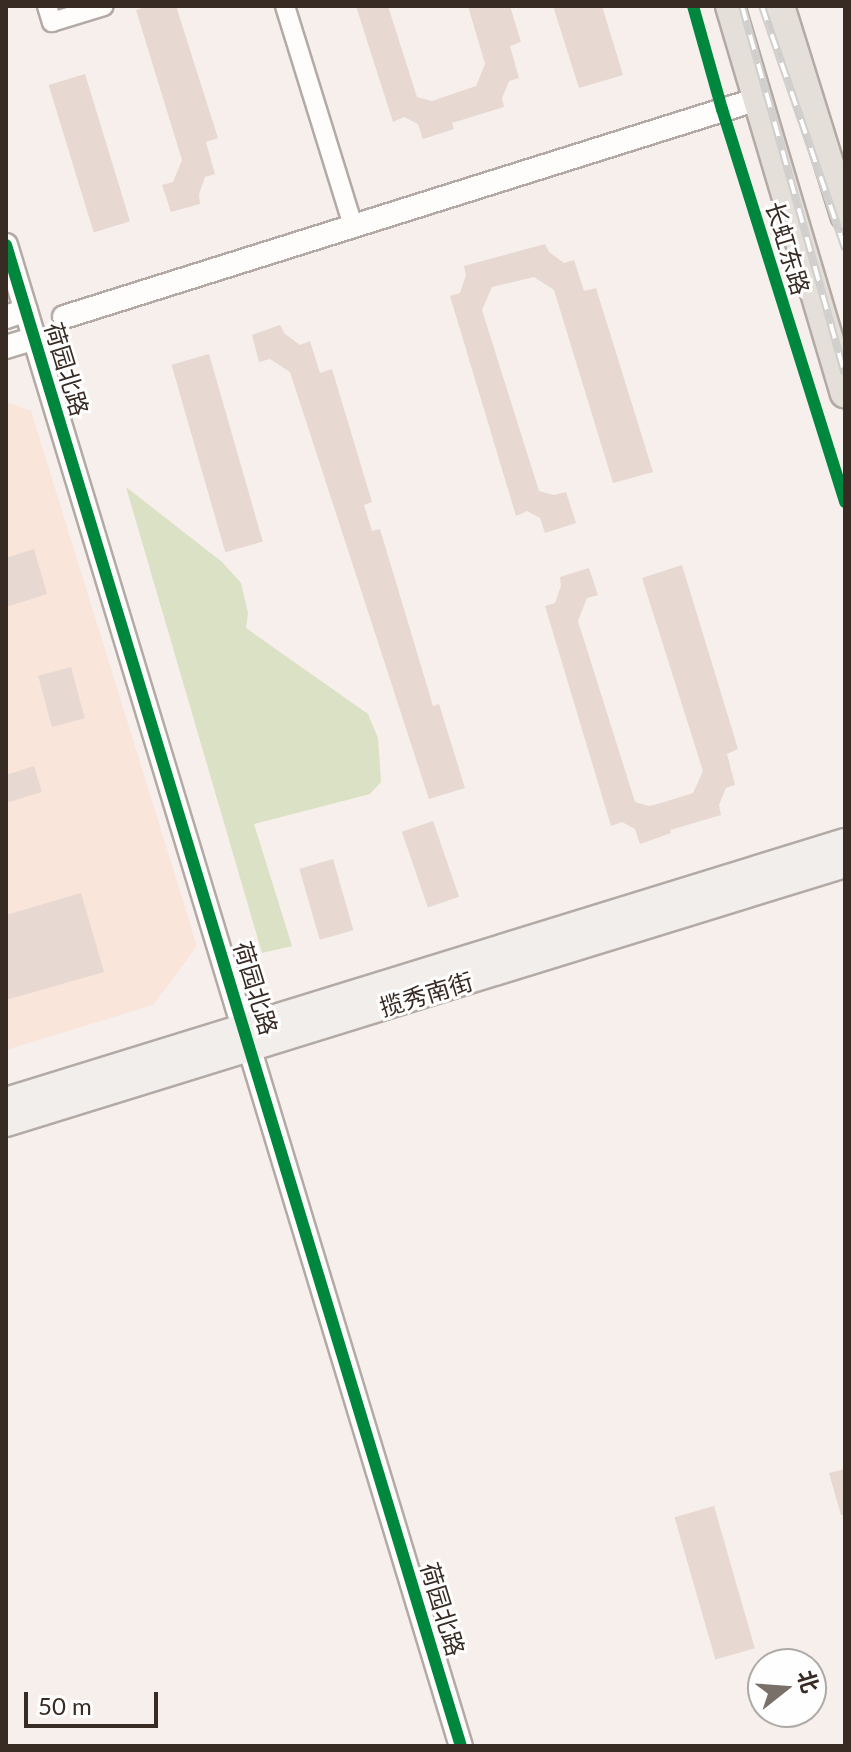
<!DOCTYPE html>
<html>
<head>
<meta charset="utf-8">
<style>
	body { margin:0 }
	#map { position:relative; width:851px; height:1752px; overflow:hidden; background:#f6efeb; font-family:Lato,"Noto Sans SC",sans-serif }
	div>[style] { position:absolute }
	.built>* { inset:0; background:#f9e5da }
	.green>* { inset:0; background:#dae1c4 }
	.building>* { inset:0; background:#e7d9d1; transform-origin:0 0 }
	.roads { filter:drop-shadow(2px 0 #b3aaa6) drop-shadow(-2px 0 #b3aaa6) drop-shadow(0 2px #b3aaa6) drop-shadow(0 -2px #b3aaa6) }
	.minor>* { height:18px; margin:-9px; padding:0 9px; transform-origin:9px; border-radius:9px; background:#fefdfc }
	.tertiary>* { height:22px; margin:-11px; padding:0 11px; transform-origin:11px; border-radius:11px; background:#fefdfc }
	.secondary>* { height:26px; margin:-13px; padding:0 13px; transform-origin:13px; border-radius:13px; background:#f1eeeb }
	.primary>* { height:28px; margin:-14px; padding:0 14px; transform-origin:14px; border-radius:14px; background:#e4dfd8 }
	.rail>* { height:8px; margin-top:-4px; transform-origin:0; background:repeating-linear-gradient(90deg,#fefefe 0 15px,#d1cfcd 0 30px); box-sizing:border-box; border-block:2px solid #d1cfcd }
	.cycleway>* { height:12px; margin:-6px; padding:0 6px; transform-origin:6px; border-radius:6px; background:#00873e }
	span { translate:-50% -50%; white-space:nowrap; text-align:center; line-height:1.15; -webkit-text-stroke:6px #fefefe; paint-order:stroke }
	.street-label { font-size:24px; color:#372b24 }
	.frame { position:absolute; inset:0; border:8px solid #372b24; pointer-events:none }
	.north { position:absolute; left:747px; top:1648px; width:80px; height:80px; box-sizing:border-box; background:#fefefe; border:2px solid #aeaaa7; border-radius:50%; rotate:73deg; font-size:22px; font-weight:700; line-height:32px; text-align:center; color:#372b24 }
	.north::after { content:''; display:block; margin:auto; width:28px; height:36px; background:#7a706a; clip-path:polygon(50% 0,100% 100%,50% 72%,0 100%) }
	.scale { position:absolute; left:24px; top:1692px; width:134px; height:36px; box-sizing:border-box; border:4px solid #372b24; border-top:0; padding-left:10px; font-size:24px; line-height:28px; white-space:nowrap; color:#372b24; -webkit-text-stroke:6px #fefefe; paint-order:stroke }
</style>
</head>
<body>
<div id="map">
	<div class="built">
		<i style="clip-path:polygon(6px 402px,31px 411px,197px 946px,153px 1005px,6px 1050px)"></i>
	</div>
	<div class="green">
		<i style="clip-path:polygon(126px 487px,222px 562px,241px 583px,248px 613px,246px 628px,368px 714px,378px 738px,381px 782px,370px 794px,254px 824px,292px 946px,262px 953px)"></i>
	</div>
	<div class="building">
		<i style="clip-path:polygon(149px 6px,176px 6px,218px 138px,206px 142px,215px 174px,205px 177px,199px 194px,200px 204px,171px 212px,162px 185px,173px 182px,182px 160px,136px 10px)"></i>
		<i style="clip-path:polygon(356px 6px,388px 6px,417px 97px,432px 101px,476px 86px,485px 64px,468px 6px,510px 6px,521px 42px,510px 46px,519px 78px,509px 81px,502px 98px,504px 107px,452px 123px,454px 129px,423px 139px,418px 124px,404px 117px,393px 122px)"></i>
		<i style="clip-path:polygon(553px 6px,602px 6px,623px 75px,579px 88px)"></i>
		<i style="left:85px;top:74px;width:154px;height:38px;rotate:73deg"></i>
		<i style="clip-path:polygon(545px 244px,549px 252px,564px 263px,574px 260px,584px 291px,596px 288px,653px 472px,613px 483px,554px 290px,534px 277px,492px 287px,482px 310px,539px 491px,554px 495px,566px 492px,576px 523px,545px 533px,540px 518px,527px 511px,516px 516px,450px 296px,460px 293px,466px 275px,464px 266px)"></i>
		<i style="clip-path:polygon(280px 325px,285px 334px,300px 345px,310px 341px,320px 373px,332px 369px,372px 502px,364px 505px,372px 531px,380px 529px,433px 706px,439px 704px,465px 788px,429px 799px,290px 372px,270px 359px,259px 362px,252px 335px)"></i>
		<i style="left:209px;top:354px;width:195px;height:39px;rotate:74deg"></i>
		<i style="clip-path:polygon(34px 549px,47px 594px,6px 607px,6px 558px)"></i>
		<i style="clip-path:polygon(682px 565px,738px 749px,727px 754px,735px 785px,726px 788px,719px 805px,721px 815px,670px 830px,671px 833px,640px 844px,635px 829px,622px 822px,611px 826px,545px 606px,555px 603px,561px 586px,560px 577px,589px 568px,598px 595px,587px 598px,578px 621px,635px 802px,649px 806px,661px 803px,693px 793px,703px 771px,642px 578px)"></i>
		<i style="left:71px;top:667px;width:53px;height:34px;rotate:75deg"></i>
		<i style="clip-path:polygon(34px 766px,42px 792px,6px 803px,6px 775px)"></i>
		<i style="left:433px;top:821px;width:80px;height:33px;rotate:71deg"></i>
		<i style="left:333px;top:859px;width:74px;height:35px;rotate:74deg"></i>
		<i style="clip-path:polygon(81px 893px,104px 972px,6px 1000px,6px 915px)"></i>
		<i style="clip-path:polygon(845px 1469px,845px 1515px,841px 1515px,829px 1473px)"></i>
		<i style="left:714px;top:1506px;width:148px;height:41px;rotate:74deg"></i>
	</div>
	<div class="roads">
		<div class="minor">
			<i style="left:47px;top:6px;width:17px;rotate:73deg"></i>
			<i style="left:52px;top:22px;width:54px;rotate:-17.1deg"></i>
			<i style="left:285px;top:6px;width:229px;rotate:72.8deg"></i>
		</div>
		<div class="tertiary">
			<i style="left:6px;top:245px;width:1568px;rotate:73.14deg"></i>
			<i style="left:6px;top:317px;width:21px;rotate:-19deg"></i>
			<i style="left:64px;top:317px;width:727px;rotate:-17.44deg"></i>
			<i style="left:6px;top:347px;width:30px;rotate:-17deg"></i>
		</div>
		<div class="secondary">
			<i style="left:6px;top:1101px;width:878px;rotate:-17.16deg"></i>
			<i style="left:6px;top:1123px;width:878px;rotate:-17.16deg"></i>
		</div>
		<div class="primary">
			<i style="left:730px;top:6px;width:404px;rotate:73.5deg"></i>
			<i style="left:780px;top:6px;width:219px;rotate:72.7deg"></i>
		</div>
	</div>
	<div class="rail">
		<i style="left:742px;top:6px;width:382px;rotate:74.4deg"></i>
		<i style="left:762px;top:6px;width:257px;rotate:71.1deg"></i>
	</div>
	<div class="cycleway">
		<i style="left:693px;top:6px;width:107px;rotate:74.3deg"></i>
		<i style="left:722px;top:109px;width:412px;rotate:72.6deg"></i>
		<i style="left:6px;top:245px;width:1568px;rotate:73.14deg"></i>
	</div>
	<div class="street-label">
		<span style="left:788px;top:248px;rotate:73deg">长虹东路</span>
		<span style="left:67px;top:369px;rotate:73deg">荷园北路</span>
		<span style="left:256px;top:988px;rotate:73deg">荷园北路</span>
		<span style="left:426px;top:994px;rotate:-17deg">揽秀南街</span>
		<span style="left:443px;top:1609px;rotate:73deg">荷园北路</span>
	</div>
	<div class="frame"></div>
	<div class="north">北</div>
	<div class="scale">50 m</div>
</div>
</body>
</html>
